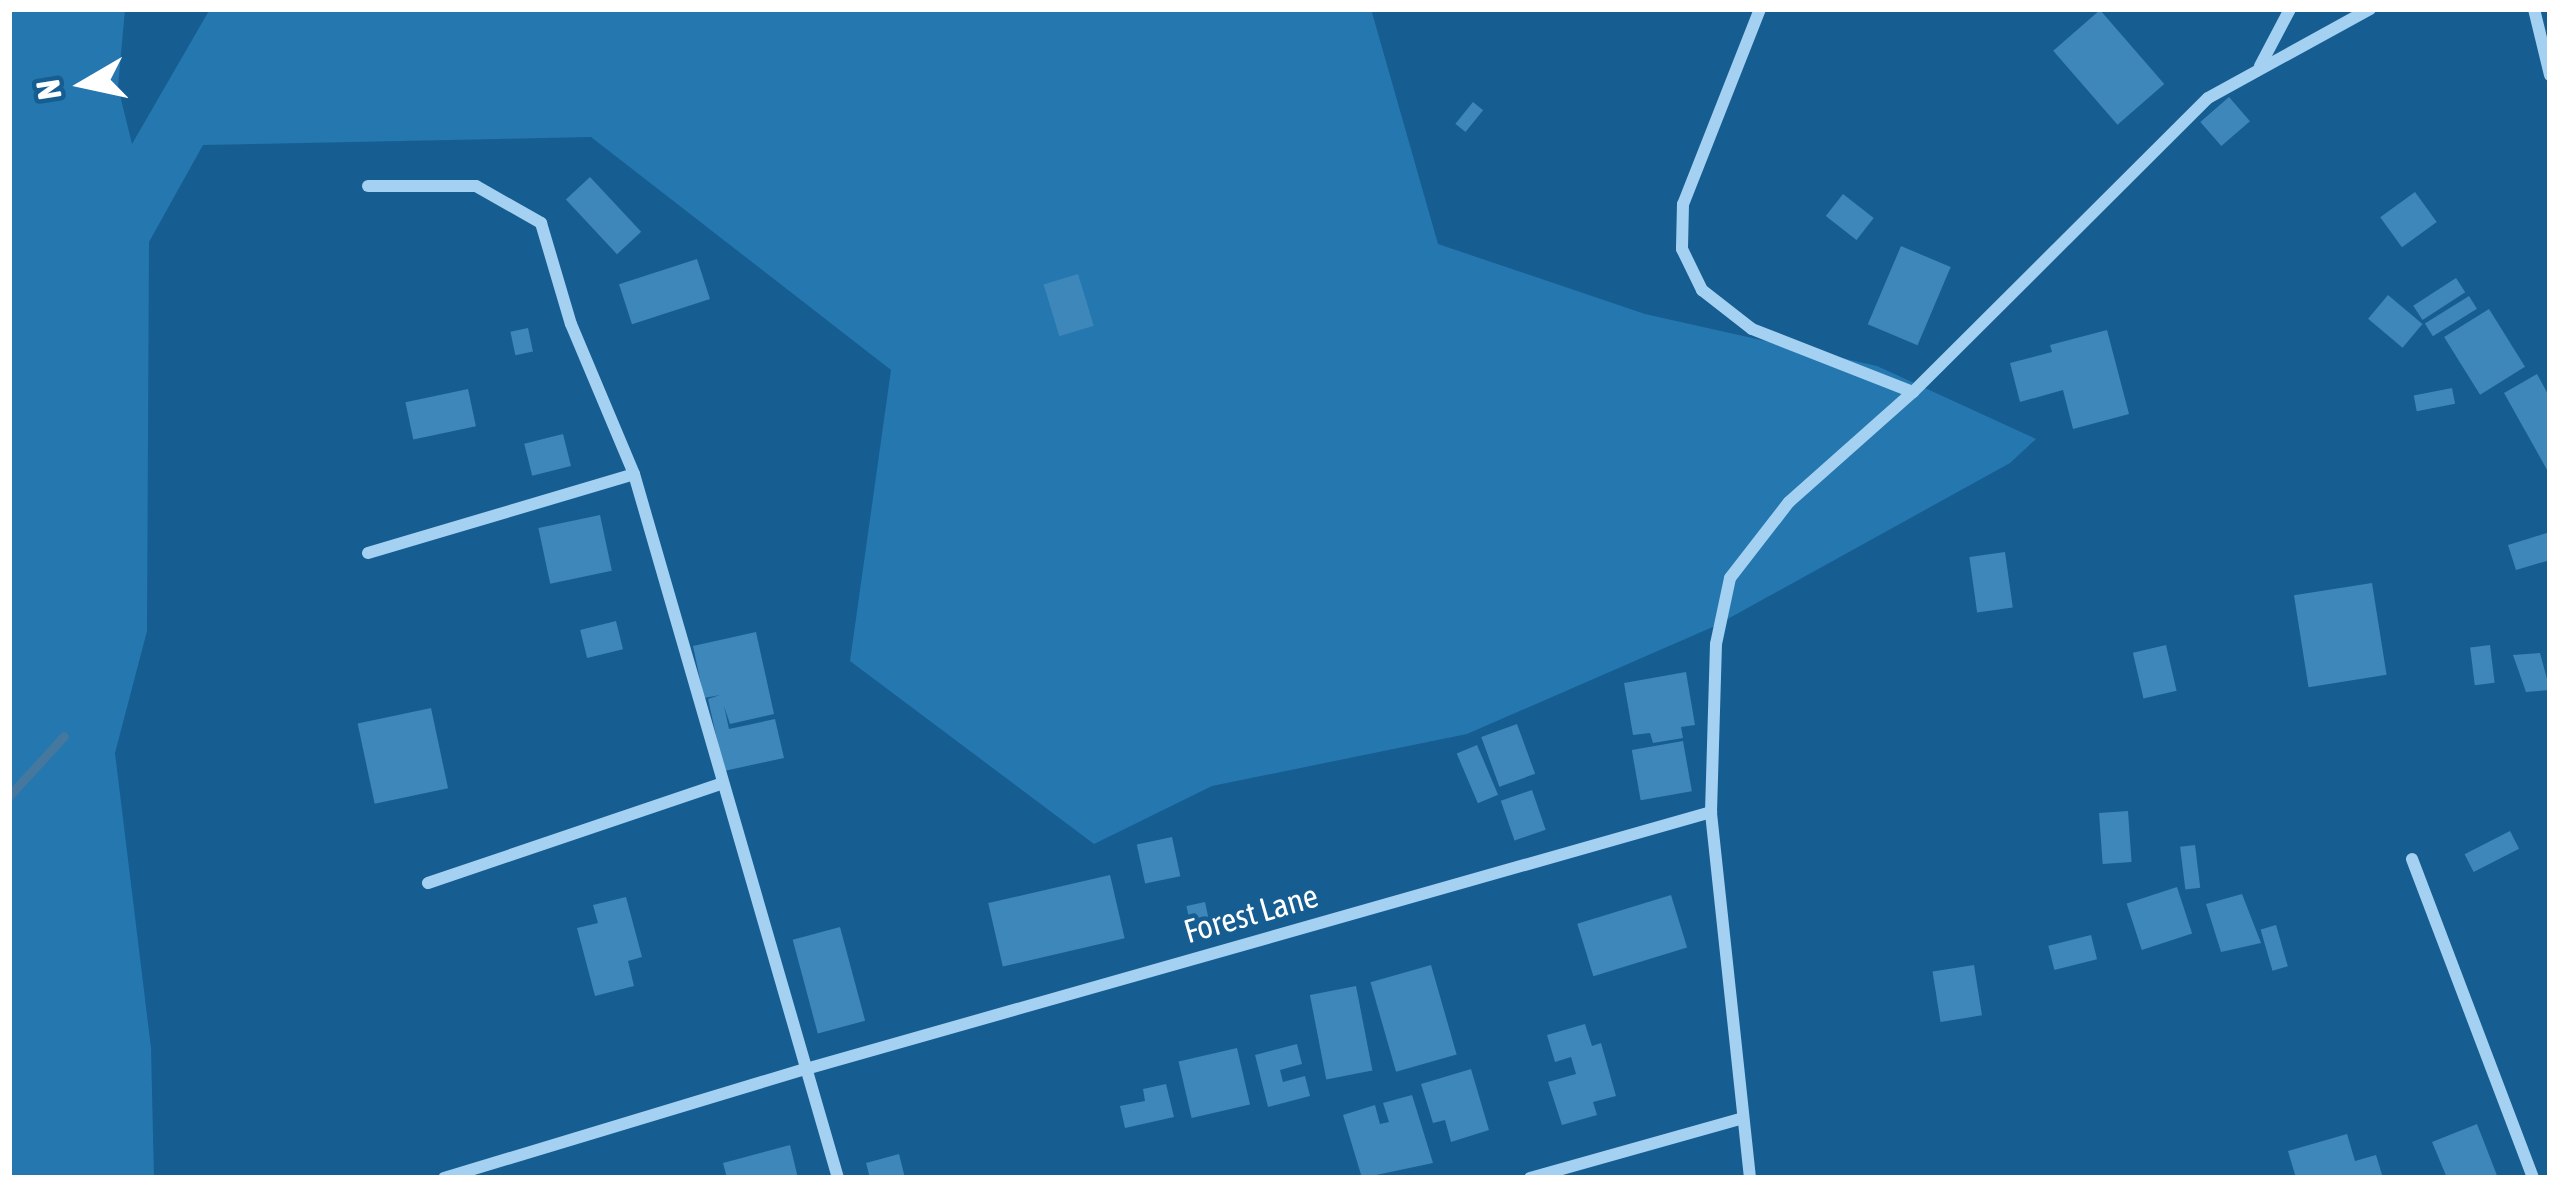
<!DOCTYPE html>
<html>
<head>
<meta charset="utf-8">
<style>
	body { margin:0 }
	#map { position:relative; width:2559px; height:1187px; overflow:hidden; background:#165d92; font-family:"Asap Condensed",sans-serif }
	div>[style] { position:absolute }
	.green>* { inset:0; background:#2577af }
	.stream>* { height:9px; margin:-4.5px; padding:0 4.5px; transform-origin:4.5px; border-radius:4.5px; background:#45789e }
	.building>* { inset:0; background:#3e87ba; transform-origin:0 0 }
	.street>* { height:12px; margin:-6px; padding:0 6px; transform-origin:6px; border-radius:6px; background:#a4d1f1 }
	span { translate:-50% -50%; white-space:nowrap; text-align:center; line-height:1.15; -webkit-text-stroke:9px #165d92; paint-order:stroke }
	.street-label { font-size:33px; color:#fff }
	.frame { position:absolute; inset:0; border:12px solid #fff; pointer-events:none }
	.north { position:absolute; left:24px; top:24px; width:120px; height:120px; -webkit-text-stroke:9px #165d92; paint-order:stroke; rotate:261deg; font-size:33px; font-weight:700; line-height:48px; text-align:center; color:#fff }
	.north::after { content:''; display:block; margin:auto; width:42px; height:54px; background:#fff; clip-path:polygon(50% 0,100% 100%,50% 72%,0 100%) }
</style>
</head>
<body>
<div id="map">
	<div class="green">
		<i style="clip-path:polygon(9px 9px,125px 9px,118px 87px,132px 144px,210px 9px,1371px 9px,1438px 244px,1645px 314px,1877px 366px,2036px 439px,2010px 463px,1715px 626px,1467px 734px,1212px 786px,1094px 844px,850px 661px,891px 370px,591px 137px,203px 145px,149px 242px,147px 631px,115px 753px,151px 1048px,154px 1178px,9px 1178px)"></i>
	</div>
	<div class="stream">
		<i style="left:9px;top:796px;width:81px;rotate:-47.5deg"></i>
	</div>
	<div class="building">
		<i style="left:2100px;top:10px;width:98px;height:62px;rotate:49deg"></i>
		<i style="left:2229px;top:97px;width:32px;height:38px;rotate:49deg"></i>
		<i style="left:1473px;top:102px;width:13px;height:28px;rotate:39deg"></i>
		<i style="left:590px;top:177px;width:75px;height:33px;rotate:47deg"></i>
		<i style="left:2415px;top:192px;width:37px;height:43px;rotate:54deg"></i>
		<i style="left:1843px;top:194px;width:39px;height:28px;rotate:38deg"></i>
		<i style="left:1901px;top:246px;width:54px;height:85px;rotate:23deg"></i>
		<i style="left:697px;top:259px;width:42px;height:82px;rotate:72deg"></i>
		<i style="left:1078px;top:274px;width:54px;height:36px;rotate:73deg"></i>
		<i style="left:2456px;top:278px;width:17px;height:51px;rotate:57deg"></i>
		<i style="left:2388px;top:295px;width:45px;height:31px;rotate:40deg"></i>
		<i style="left:2469px;top:296px;width:15px;height:52px;rotate:58deg"></i>
		<i style="left:2489px;top:309px;width:68px;height:53px;rotate:58deg"></i>
		<i style="left:528px;top:328px;width:24px;height:18px;rotate:78deg"></i>
		<i style="clip-path:polygon(2107px 330px,2129px 414px,2073px 429px,2063px 390px,2020px 402px,2010px 363px,2052px 352px,2050px 345px)"></i>
		<i style="clip-path:polygon(2537px 374px,2550px 398px,2550px 475px,2504px 393px)"></i>
		<i style="left:2452px;top:388px;width:16px;height:39px;rotate:79deg"></i>
		<i style="left:468px;top:389px;width:38px;height:64px;rotate:78deg"></i>
		<i style="left:563px;top:434px;width:33px;height:40px;rotate:76deg"></i>
		<i style="left:600px;top:515px;width:57px;height:63px;rotate:78deg"></i>
		<i style="clip-path:polygon(2550px 532px,2550px 560px,2516px 570px,2508px 545px)"></i>
		<i style="left:2005px;top:552px;width:56px;height:36px;rotate:82deg"></i>
		<i style="left:2372px;top:583px;width:93px;height:79px;rotate:81deg"></i>
		<i style="left:616px;top:621px;width:29px;height:37px;rotate:76deg"></i>
		<i style="clip-path:polygon(756px 632px,774px 714px,730px 724px,724px 706px,729px 729px,775px 719px,784px 758px,724px 771px,708px 699px,720px 695px,704px 698px,693px 646px)"></i>
		<i style="left:2166px;top:645px;width:47px;height:34px;rotate:77deg"></i>
		<i style="left:2490px;top:645px;width:38px;height:20px;rotate:83deg"></i>
		<i style="clip-path:polygon(2540px 653px,2550px 690px,2526px 692px,2513px 655px)"></i>
		<i style="clip-path:polygon(1686px 672px,1695px 725px,1681px 727px,1683px 738px,1653px 743px,1650px 733px,1633px 735px,1624px 683px)"></i>
		<i style="left:431px;top:708px;width:82px;height:75px;rotate:78deg"></i>
		<i style="left:1517px;top:724px;width:53px;height:38px;rotate:70deg"></i>
		<i style="left:1683px;top:741px;width:51px;height:52px;rotate:80deg"></i>
		<i style="left:1477px;top:745px;width:54px;height:22px;rotate:67deg"></i>
		<i style="left:1532px;top:790px;width:42px;height:33px;rotate:71deg"></i>
		<i style="left:2128px;top:811px;width:51px;height:29px;rotate:86deg"></i>
		<i style="left:2510px;top:831px;width:20px;height:51px;rotate:63deg"></i>
		<i style="left:1172px;top:837px;width:40px;height:36px;rotate:78deg"></i>
		<i style="left:2195px;top:845px;width:43px;height:15px;rotate:83deg"></i>
		<i style="left:1110px;top:875px;width:65px;height:125px;rotate:77deg"></i>
		<i style="left:2177px;top:887px;width:49px;height:53px;rotate:72deg"></i>
		<i style="clip-path:polygon(2242px 894px,2261px 943px,2221px 952px,2206px 904px)"></i>
		<i style="left:1671px;top:895px;width:55px;height:98px;rotate:73deg"></i>
		<i style="clip-path:polygon(626px 897px,642px 957px,628px 961px,634px 986px,595px 996px,577px 928px,598px 923px,593px 905px)"></i>
		<i style="left:1205px;top:902px;width:24px;height:19px;rotate:78deg"></i>
		<i style="left:2276px;top:925px;width:43px;height:16px;rotate:74deg"></i>
		<i style="left:840px;top:927px;width:97px;height:49px;rotate:75deg"></i>
		<i style="left:2091px;top:935px;width:25px;height:44px;rotate:76deg"></i>
		<i style="left:1431px;top:965px;width:93px;height:63px;rotate:74deg"></i>
		<i style="left:1974px;top:965px;width:51px;height:42px;rotate:81deg"></i>
		<i style="left:1356px;top:986px;width:86px;height:47px;rotate:79deg"></i>
		<i style="clip-path:polygon(1585px 1024px,1592px 1046px,1601px 1043px,1616px 1096px,1593px 1102px,1597px 1115px,1562px 1125px,1548px 1082px,1576px 1074px,1571px 1057px,1555px 1062px,1547px 1035px)"></i>
		<i style="clip-path:polygon(1297px 1044px,1302px 1064px,1280px 1070px,1283px 1082px,1305px 1076px,1310px 1096px,1268px 1107px,1255px 1055px)"></i>
		<i style="left:1237px;top:1048px;width:58px;height:60px;rotate:77deg"></i>
		<i style="clip-path:polygon(1471px 1069px,1489px 1130px,1451px 1142px,1445px 1120px,1433px 1123px,1421px 1084px)"></i>
		<i style="clip-path:polygon(1166px 1084px,1174px 1117px,1125px 1128px,1120px 1106px,1145px 1101px,1143px 1089px)"></i>
		<i style="clip-path:polygon(1412px 1095px,1433px 1163px,1362px 1178px,1343px 1115px,1375px 1105px,1380px 1124px,1389px 1122px,1383px 1103px)"></i>
		<i style="clip-path:polygon(2477px 1124px,2498px 1178px,2447px 1178px,2432px 1142px)"></i>
		<i style="clip-path:polygon(2347px 1134px,2355px 1161px,2376px 1155px,2383px 1178px,2296px 1178px,2288px 1151px)"></i>
		<i style="clip-path:polygon(790px 1145px,798px 1178px,727px 1178px,723px 1163px)"></i>
		<i style="clip-path:polygon(899px 1154px,905px 1178px,870px 1178px,866px 1163px)"></i>
	</div>
	<div class="street">
		<i style="left:1760px;top:9px;width:210px;rotate:111.5deg"></i>
		<i style="left:1683px;top:204px;width:45px;rotate:91.3deg"></i>
		<i style="left:1682px;top:249px;width:46px;rotate:64deg"></i>
		<i style="left:1702px;top:290px;width:63px;rotate:38deg"></i>
		<i style="left:1752px;top:329px;width:173px;rotate:21.4deg"></i>
		<i style="left:2534px;top:9px;width:68px;rotate:76.4deg"></i>
		<i style="left:2260px;top:66px;width:64px;rotate:-62.2deg"></i>
		<i style="left:368px;top:186px;width:108px"></i>
		<i style="left:476px;top:186px;width:75px;rotate:29.6deg"></i>
		<i style="left:541px;top:223px;width:105px;rotate:73.5deg"></i>
		<i style="left:571px;top:324px;width:163px;rotate:67.2deg"></i>
		<i style="left:634px;top:474px;width:733px;rotate:73.84deg"></i>
		<i style="left:368px;top:553px;width:277px;rotate:-16.5deg"></i>
		<i style="left:2412px;top:859px;width:341px;rotate:69.2deg"></i>
		<i style="left:428px;top:883px;width:311px;rotate:-18.7deg"></i>
		<i style="left:444px;top:1178px;width:378px;rotate:-16.8deg"></i>
		<i style="left:806px;top:1069px;width:941px;rotate:-15.85deg"></i>
		<i style="left:1530px;top:1178px;width:218px;rotate:-15.7deg"></i>
		<i style="left:1750px;top:1178px;width:368px;rotate:-96.1deg"></i>
		<i style="left:1711px;top:812px;width:168px;rotate:-88.3deg"></i>
		<i style="left:1716px;top:644px;width:67px;rotate:-78deg"></i>
		<i style="left:1730px;top:578px;width:96px;rotate:-52.2deg"></i>
		<i style="left:1789px;top:502px;width:166px;rotate:-41.6deg"></i>
		<i style="left:1913px;top:392px;width:416px;rotate:-44.9deg"></i>
		<i style="left:2208px;top:98px;width:185px;rotate:-28.8deg"></i>
	</div>
	<div class="street-label">
		<span style="left:1251px;top:914px;rotate:-16deg">Forest Lane</span>
	</div>
	<div class="frame"></div>
	<div class="north">N</div>
</div>
</body>
</html>
